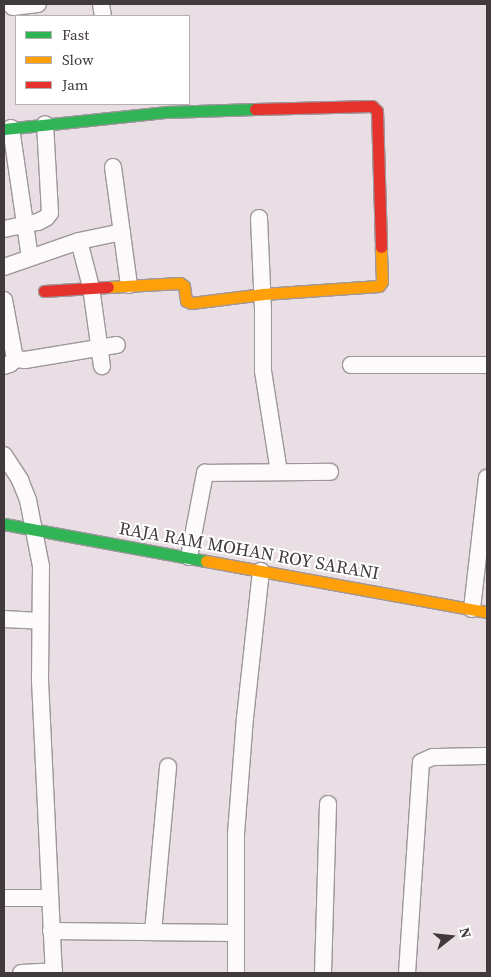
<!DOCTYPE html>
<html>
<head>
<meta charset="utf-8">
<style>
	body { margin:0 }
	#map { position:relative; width:491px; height:977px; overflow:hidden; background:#e8dee3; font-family:"Source Serif 4",serif }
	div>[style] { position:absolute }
	.roads { filter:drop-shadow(1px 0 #9d969a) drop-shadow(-1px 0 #9d969a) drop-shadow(0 1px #9d969a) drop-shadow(0 -1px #9d969a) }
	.street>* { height:16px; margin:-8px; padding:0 8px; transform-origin:8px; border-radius:8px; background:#fcfafb }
	.fast>* { height:11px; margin:-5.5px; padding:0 5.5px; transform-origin:5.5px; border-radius:5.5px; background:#30b455 }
	.slow>* { height:11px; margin:-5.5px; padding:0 5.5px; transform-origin:5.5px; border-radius:5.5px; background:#ff9f0a }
	.jam>* { height:11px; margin:-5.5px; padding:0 5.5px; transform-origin:5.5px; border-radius:5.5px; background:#e5322d }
	span { translate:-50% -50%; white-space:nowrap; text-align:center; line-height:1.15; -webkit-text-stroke:4px #fff; paint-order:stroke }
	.street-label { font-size:18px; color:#403a3d }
	.frame { position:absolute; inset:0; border:5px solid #403a3d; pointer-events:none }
	.legend { position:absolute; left:15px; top:15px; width:175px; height:90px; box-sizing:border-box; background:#fff; border:1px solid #b3b0b1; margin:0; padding:6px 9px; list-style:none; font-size:15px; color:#403a3d }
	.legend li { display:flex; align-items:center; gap:10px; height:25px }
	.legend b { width:25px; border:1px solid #b3b0b1 }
	.north { position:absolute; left:426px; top:912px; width:50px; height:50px; -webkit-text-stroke:4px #fff; paint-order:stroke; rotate:74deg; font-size:14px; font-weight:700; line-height:20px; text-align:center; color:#403a3d }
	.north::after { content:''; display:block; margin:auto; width:18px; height:22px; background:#403a3d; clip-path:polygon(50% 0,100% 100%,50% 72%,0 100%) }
</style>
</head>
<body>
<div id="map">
	<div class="roads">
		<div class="street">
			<i style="left:10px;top:4px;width:4px;rotate:45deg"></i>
			<i style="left:13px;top:7px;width:25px;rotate:-7deg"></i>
			<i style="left:101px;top:4px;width:12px;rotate:81deg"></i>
			<i style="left:11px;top:128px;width:131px;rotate:81.7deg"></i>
			<i style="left:113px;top:167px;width:119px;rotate:82.3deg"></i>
			<i style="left:259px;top:218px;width:92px;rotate:87.5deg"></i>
			<i style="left:263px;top:310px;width:61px;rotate:90deg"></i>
			<i style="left:263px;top:371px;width:102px;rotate:81deg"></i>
			<i style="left:4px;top:229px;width:35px;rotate:-12deg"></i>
			<i style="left:38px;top:222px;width:9px;rotate:-27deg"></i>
			<i style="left:46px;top:218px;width:6px;rotate:-51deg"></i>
			<i style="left:50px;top:213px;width:89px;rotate:-93.2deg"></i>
			<i style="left:79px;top:241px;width:48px;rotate:75.4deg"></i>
			<i style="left:91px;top:287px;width:80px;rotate:82.1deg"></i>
			<i style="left:4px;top:267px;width:79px;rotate:-19.1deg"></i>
			<i style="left:79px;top:241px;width:44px;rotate:-11.8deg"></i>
			<i style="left:4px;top:300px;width:60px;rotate:79.4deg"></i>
			<i style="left:15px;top:359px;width:7px;rotate:135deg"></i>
			<i style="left:10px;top:364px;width:6px;rotate:162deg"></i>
			<i style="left:15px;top:359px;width:10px;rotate:6deg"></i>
			<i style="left:25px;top:360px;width:93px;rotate:-9.3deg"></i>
			<i style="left:351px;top:365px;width:136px"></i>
			<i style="left:4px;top:455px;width:30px;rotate:57deg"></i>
			<i style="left:20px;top:480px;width:22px;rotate:68deg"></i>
			<i style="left:28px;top:500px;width:67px;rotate:78.9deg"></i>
			<i style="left:41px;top:566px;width:114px;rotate:90.5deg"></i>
			<i style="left:40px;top:680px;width:293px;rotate:87.3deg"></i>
			<i style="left:189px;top:557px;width:86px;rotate:-79.2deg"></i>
			<i style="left:205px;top:473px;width:125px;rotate:-0.5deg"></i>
			<i style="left:472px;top:609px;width:132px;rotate:-83.5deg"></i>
			<i style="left:4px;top:619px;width:36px;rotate:3deg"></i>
			<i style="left:4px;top:898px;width:45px"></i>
			<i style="left:51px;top:931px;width:183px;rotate:0.6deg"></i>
			<i style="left:153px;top:932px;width:166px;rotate:-84.8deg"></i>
			<i style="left:21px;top:973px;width:33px;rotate:-3deg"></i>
			<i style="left:236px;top:973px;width:139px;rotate:-90deg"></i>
			<i style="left:236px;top:834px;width:116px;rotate:-85.6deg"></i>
			<i style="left:245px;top:718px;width:148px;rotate:-83.8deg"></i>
			<i style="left:323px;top:973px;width:169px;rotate:-88.3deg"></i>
			<i style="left:407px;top:973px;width:211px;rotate:-86.2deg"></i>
			<i style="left:421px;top:762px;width:13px;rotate:-23deg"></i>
			<i style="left:433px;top:757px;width:54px;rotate:-1.1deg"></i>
		</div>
		<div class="fast">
			<i style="left:4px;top:129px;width:164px;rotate:-6deg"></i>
			<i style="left:167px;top:112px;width:88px;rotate:-2deg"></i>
			<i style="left:4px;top:524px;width:205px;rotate:10.4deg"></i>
		</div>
		<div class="slow">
			<i style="left:108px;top:287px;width:72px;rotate:-3.2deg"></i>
			<i style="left:180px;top:283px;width:5px;rotate:37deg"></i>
			<i style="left:184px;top:286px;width:15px;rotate:82deg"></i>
			<i style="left:186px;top:301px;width:5px;rotate:22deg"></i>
			<i style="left:191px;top:303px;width:73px;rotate:-7.1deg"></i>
			<i style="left:263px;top:294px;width:116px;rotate:-3.9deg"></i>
			<i style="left:379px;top:286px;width:5px;rotate:-53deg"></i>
			<i style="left:382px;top:282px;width:35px;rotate:-92deg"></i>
			<i style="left:206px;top:561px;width:286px;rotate:10.3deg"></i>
		</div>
		<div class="jam">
			<i style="left:255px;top:109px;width:117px;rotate:-1.5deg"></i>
			<i style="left:372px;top:106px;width:7px;rotate:45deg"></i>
			<i style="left:377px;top:111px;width:136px;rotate:88.3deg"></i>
			<i style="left:44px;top:291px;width:64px;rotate:-3.6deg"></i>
		</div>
	</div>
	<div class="street-label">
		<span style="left:249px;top:551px;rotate:10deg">RAJA RAM MOHAN ROY SARANI</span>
	</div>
	<div class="frame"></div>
	<ul class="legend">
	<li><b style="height:6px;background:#30b455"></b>Fast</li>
	<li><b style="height:6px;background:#ff9f0a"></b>Slow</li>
	<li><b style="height:6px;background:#e5322d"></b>Jam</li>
	</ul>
	<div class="north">N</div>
</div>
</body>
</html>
